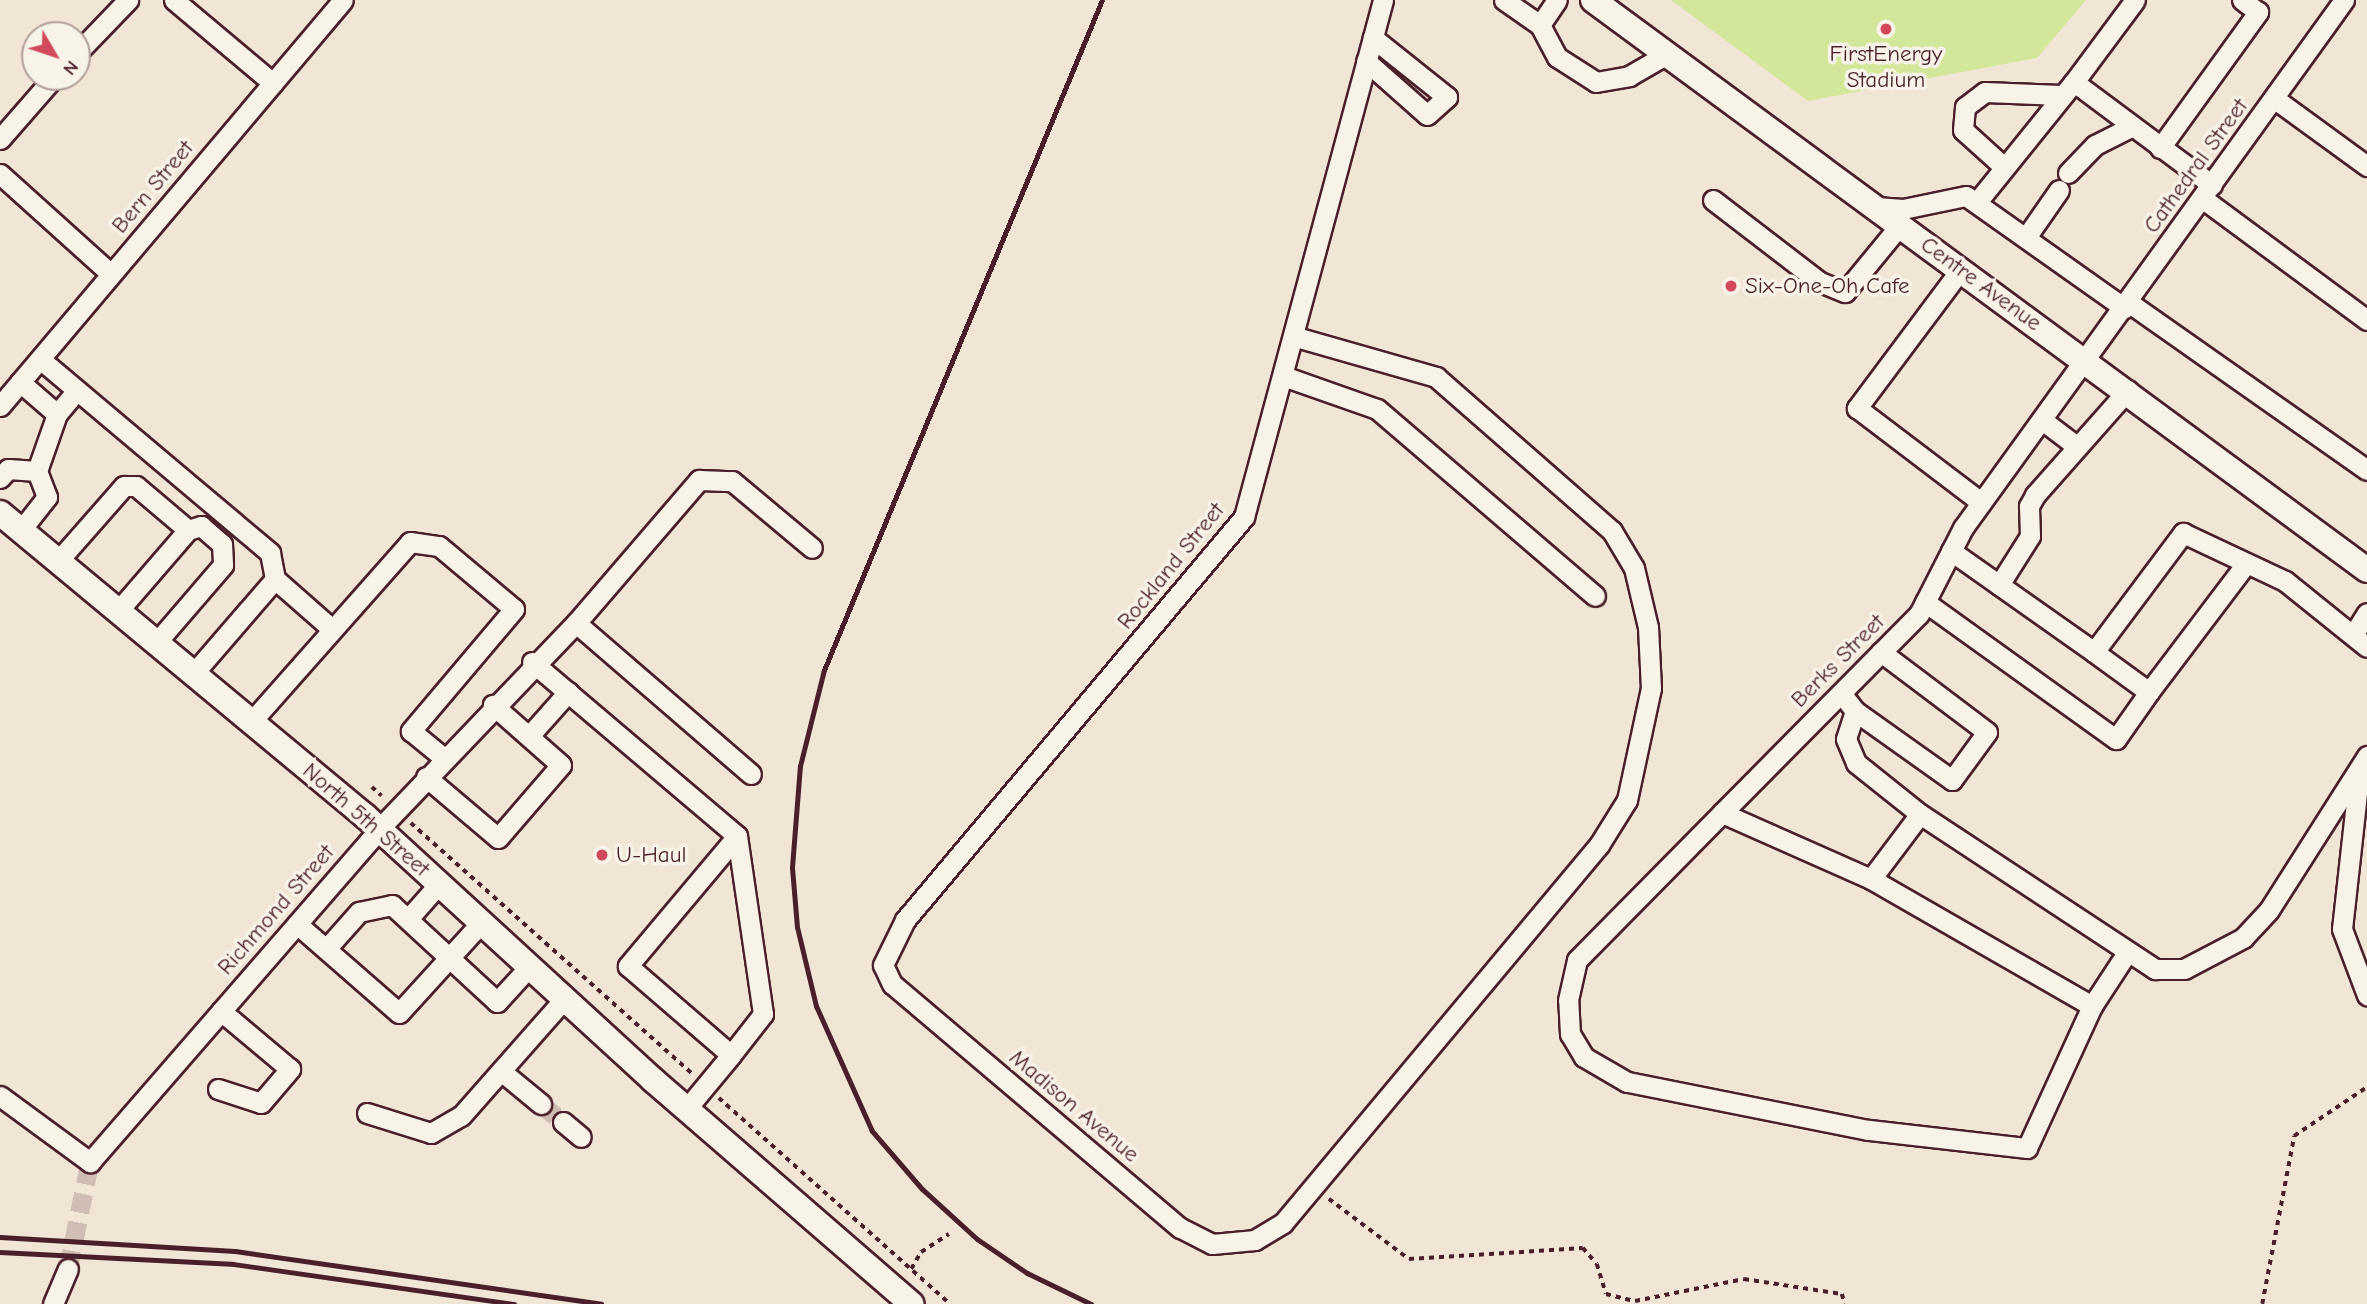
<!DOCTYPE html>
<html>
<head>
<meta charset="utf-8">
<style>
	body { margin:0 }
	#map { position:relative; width:2367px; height:1304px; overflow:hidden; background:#f1e5d5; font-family:"Comic Neue",sans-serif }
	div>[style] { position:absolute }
	.green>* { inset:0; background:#d3e79b }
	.minor-tunnel>* { height:19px; margin-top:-9.5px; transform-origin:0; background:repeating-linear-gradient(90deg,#d0bdb3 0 19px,transparent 0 29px) }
	.path>* { height:3.5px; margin-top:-1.75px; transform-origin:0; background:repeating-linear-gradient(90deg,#4a1f2b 0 5px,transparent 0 10px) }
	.roads { filter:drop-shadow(2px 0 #4a1f2b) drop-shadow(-2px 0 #4a1f2b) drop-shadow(0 2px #4a1f2b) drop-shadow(0 -2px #4a1f2b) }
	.minor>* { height:19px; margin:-9.5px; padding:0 9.5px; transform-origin:9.5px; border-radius:9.5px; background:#f7f3e8 }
	.major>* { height:24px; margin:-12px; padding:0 12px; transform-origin:12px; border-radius:12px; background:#f7f3e8 }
	.rail>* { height:5px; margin:-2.5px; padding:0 2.5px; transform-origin:2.5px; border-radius:2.5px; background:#4a1f2b }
	.dots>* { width:19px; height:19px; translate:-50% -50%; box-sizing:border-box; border:4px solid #f7f3e8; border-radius:50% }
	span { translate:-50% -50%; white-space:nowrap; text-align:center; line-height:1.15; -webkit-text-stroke:7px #f7f3e8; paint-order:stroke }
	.poi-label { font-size:23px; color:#4a1f2b }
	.left { translate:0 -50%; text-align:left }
	.street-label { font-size:23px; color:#4a1f2b }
	.north { position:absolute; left:21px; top:21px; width:70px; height:70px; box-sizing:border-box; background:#f7f3e8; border:2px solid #b29e9c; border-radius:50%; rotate:129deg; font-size:19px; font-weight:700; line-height:28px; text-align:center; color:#4a1f2b }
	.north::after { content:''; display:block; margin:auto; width:24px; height:32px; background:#d1495b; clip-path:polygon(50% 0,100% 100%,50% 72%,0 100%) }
</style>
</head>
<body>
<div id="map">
	<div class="green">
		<i style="clip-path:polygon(1671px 0,2086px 0,2037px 58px,1808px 101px)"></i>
	</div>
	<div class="minor-tunnel">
		<i style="left:541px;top:1104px;width:28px;rotate:39deg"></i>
		<i style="left:68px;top:1269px;width:109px;rotate:-78.4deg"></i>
	</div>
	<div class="path">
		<i style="left:372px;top:787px;width:13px;rotate:42deg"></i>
		<i style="left:411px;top:823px;width:378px;rotate:41.7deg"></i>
		<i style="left:719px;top:1098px;width:310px;rotate:41.7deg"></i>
		<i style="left:1329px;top:1199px;width:100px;rotate:36.9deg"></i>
		<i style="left:1409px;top:1259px;width:174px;rotate:-3.6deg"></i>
		<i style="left:1583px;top:1248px;width:21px;rotate:49deg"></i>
		<i style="left:1597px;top:1264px;width:31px;rotate:73deg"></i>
		<i style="left:1606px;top:1294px;width:30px;rotate:14deg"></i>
		<i style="left:1635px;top:1301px;width:111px;rotate:-11.4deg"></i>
		<i style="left:1744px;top:1279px;width:99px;rotate:8.7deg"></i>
		<i style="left:1842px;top:1294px;width:10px;rotate:73deg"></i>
		<i style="left:911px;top:1269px;width:20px;rotate:-60deg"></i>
		<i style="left:921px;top:1252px;width:33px;rotate:-33deg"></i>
		<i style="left:2262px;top:1304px;width:171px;rotate:-79.2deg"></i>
		<i style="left:2294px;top:1136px;width:88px;rotate:-33.9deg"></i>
	</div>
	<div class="roads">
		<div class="minor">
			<i style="left:174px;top:0;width:129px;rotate:40deg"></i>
			<i style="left:1504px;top:0;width:44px;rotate:34.8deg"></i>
			<i style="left:1540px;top:25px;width:30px;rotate:-56deg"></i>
			<i style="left:1540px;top:25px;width:36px;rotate:62deg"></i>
			<i style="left:1557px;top:57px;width:46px;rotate:32.7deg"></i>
			<i style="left:1596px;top:82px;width:34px;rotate:-10deg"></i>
			<i style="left:1629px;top:76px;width:44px;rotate:-30.1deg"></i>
			<i style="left:77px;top:53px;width:74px;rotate:-46.1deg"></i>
			<i style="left:1366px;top:61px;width:81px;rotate:41.5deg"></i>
			<i style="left:1427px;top:115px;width:27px;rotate:-42deg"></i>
			<i style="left:1447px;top:97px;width:95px;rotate:-141.4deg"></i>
			<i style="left:2074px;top:82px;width:102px;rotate:-53.4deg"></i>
			<i style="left:2275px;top:99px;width:114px;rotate:36.1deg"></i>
			<i style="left:0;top:139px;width:82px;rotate:-48.9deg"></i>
			<i style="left:2160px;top:148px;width:168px;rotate:-54.2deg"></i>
			<i style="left:2258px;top:12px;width:20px;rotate:-143deg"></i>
			<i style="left:2004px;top:167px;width:55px;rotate:-137.9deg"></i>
			<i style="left:1963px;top:130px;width:23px;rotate:-85deg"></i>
			<i style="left:1965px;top:107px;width:25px;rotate:-37deg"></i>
			<i style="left:1985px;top:92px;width:76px;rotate:2.3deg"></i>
			<i style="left:2068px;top:173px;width:39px;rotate:-46deg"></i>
			<i style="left:2095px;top:145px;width:40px;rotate:-26.6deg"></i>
			<i style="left:0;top:174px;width:149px;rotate:42deg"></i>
			<i style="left:2202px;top:198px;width:205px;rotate:36.5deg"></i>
			<i style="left:1713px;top:200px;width:135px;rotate:37.5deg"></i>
			<i style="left:1820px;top:282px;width:27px;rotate:22deg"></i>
			<i style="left:1845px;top:292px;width:87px;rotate:-50.6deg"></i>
			<i style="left:1977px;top:202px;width:154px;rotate:-51.1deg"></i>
			<i style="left:2074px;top:82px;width:172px;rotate:36.7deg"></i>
			<i style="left:1876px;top:207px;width:27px;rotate:4deg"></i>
			<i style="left:1903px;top:209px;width:64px;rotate:-11.7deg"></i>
			<i style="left:1966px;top:196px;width:194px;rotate:35.3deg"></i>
			<i style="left:2027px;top:236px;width:56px;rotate:-55.2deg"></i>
			<i style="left:1961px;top:269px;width:174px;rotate:126.8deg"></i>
			<i style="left:1857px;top:408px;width:156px;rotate:37.2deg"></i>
			<i style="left:2128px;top:302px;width:292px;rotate:35.1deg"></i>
			<i style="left:1296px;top:337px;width:146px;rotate:15.9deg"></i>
			<i style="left:1436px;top:377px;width:234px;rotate:41.2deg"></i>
			<i style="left:1612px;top:531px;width:43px;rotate:59.3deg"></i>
			<i style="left:1634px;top:568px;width:61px;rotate:76.7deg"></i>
			<i style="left:1648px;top:627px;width:61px;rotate:87.2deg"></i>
			<i style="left:1651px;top:688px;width:115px;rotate:102.1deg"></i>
			<i style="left:1627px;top:800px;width:53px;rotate:121.9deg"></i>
			<i style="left:1599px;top:845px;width:493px;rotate:129.9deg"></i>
			<i style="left:1283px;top:1223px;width:33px;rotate:149deg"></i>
			<i style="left:1255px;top:1240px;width:43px;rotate:174.7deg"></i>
			<i style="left:1212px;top:1244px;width:36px;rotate:-153deg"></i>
			<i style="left:1180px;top:1228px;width:377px;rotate:-139.7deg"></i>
			<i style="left:892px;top:984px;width:21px;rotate:-115deg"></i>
			<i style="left:883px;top:965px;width:50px;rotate:-63.9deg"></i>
			<i style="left:905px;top:920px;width:527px;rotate:-49.93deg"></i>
			<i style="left:1244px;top:517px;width:535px;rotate:-74.95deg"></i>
			<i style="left:40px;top:359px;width:301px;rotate:40.1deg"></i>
			<i style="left:270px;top:553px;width:26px;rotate:79deg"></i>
			<i style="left:1286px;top:377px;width:96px;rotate:19.4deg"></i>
			<i style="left:1377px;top:409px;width:287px;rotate:40.6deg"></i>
			<i style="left:20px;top:382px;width:49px;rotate:40.9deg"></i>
			<i style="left:57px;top:414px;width:30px;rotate:-50deg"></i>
			<i style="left:0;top:406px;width:531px;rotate:-49.81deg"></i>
			<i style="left:2042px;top:420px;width:40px;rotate:37deg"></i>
			<i style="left:0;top:478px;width:12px;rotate:-48deg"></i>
			<i style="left:8px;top:469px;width:29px;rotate:4deg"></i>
			<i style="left:21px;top:530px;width:42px;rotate:-51.8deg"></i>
			<i style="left:47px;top:497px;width:28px;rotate:-111deg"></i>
			<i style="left:37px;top:471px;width:60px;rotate:-70.7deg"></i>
			<i style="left:1951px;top:551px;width:175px;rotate:35.2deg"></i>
			<i style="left:58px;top:561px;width:100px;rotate:-48.7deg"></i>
			<i style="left:124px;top:486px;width:12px"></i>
			<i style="left:136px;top:486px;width:68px;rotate:40.2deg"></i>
			<i style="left:2245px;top:565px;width:159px;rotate:127.1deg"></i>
			<i style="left:2149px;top:692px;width:68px;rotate:-144deg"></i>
			<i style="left:2094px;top:652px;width:149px;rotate:-53.2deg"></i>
			<i style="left:2183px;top:533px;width:113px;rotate:25.2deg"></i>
			<i style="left:2285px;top:581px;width:105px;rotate:38.8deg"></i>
			<i style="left:1999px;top:585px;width:58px;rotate:-57.7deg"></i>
			<i style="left:2030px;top:536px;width:30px;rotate:-92deg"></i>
			<i style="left:2029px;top:506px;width:13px;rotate:-61deg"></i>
			<i style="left:2035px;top:495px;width:140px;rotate:-48.5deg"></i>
			<i style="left:1925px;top:602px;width:235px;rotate:35.7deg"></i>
			<i style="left:2116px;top:739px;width:57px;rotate:-54.9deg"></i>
			<i style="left:118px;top:611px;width:107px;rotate:-49.2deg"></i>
			<i style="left:188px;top:530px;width:14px;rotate:-17deg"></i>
			<i style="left:201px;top:526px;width:28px;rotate:41deg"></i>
			<i style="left:222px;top:544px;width:21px;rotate:87deg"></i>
			<i style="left:223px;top:565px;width:103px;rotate:130.7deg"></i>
			<i style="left:576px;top:623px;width:231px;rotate:40.8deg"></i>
			<i style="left:2355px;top:632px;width:22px;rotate:-58deg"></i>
			<i style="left:532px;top:662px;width:269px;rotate:40.3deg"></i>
			<i style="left:193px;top:674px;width:125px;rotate:-49.2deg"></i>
			<i style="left:275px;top:579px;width:76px;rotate:41.3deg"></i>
			<i style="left:1841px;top:693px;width:23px;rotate:52deg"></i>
			<i style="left:1855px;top:711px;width:29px;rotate:108deg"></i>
			<i style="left:1846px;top:739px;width:26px;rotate:67deg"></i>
			<i style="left:1856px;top:763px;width:82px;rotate:38.6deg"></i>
			<i style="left:1920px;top:814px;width:282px;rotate:33.4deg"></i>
			<i style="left:2155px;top:969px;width:29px"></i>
			<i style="left:2184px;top:969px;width:67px;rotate:-27.7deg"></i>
			<i style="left:2243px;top:938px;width:38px;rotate:-47deg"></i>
			<i style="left:2269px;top:910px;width:183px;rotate:-57.5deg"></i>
			<i style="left:1855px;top:711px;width:119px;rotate:35.4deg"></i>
			<i style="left:1952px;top:780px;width:59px;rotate:-53.9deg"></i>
			<i style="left:1987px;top:732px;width:133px;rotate:-143deg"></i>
			<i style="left:251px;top:722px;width:240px;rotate:-48.5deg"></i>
			<i style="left:410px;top:542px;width:29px;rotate:8deg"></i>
			<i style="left:439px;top:546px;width:98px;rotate:40deg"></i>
			<i style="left:514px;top:609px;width:160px;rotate:130.2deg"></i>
			<i style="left:411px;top:731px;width:43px;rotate:39.3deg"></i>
			<i style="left:529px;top:736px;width:59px;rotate:-48.4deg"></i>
			<i style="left:2359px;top:775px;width:155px;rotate:96.3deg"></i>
			<i style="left:2342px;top:929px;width:71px;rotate:69.3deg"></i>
			<i style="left:426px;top:777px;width:94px;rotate:40.3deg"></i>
			<i style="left:498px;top:838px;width:96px;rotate:-49.2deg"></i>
			<i style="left:561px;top:765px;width:91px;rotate:-138.6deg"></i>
			<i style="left:1722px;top:813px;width:163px;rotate:23.9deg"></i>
			<i style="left:1871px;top:879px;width:255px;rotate:29.9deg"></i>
			<i style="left:2092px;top:1006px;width:156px;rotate:114.6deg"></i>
			<i style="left:2027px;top:1148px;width:160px;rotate:-173.5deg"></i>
			<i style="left:1868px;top:1130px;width:246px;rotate:-168.7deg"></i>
			<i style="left:1627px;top:1082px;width:50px;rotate:-149.8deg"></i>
			<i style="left:1584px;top:1057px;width:27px;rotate:-121deg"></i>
			<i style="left:1570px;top:1034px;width:34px;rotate:-93deg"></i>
			<i style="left:1568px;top:1000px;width:41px;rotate:-77.3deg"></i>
			<i style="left:1577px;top:960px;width:206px;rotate:-45.4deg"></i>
			<i style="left:1722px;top:813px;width:280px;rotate:-45.3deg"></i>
			<i style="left:1919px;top:614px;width:97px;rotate:-62.9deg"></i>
			<i style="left:1963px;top:528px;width:651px;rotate:-54.19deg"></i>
			<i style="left:1871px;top:879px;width:81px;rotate:-53deg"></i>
			<i style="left:408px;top:919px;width:47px;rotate:-48.5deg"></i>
			<i style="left:297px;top:924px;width:135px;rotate:41.1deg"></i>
			<i style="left:399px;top:1013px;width:122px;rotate:-47.7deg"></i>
			<i style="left:326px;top:949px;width:50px;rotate:-48.3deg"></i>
			<i style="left:359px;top:912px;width:34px;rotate:-12deg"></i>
			<i style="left:392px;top:905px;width:143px;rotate:42.7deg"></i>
			<i style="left:497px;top:1002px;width:47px;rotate:-47.6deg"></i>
			<i style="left:2092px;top:1006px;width:62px;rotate:-56.8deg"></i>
			<i style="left:501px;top:1071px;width:52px;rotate:39.5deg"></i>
			<i style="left:218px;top:1089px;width:45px;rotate:18deg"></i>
			<i style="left:261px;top:1103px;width:45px;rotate:-49.5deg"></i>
			<i style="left:290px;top:1069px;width:90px;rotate:-140deg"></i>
			<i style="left:0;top:1096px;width:112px;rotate:36.3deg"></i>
			<i style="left:90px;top:1162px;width:441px;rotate:-49deg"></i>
			<i style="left:379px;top:829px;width:285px;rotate:-46.3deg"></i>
			<i style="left:576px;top:623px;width:189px;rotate:-49.3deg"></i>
			<i style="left:699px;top:480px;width:33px;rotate:2deg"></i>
			<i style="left:732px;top:481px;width:104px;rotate:39.9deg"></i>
			<i style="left:688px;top:1107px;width:67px;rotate:-50.4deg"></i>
			<i style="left:731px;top:1055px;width:52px;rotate:-52deg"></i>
			<i style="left:763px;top:1014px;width:180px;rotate:-98.3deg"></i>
			<i style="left:737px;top:836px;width:170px;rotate:130deg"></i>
			<i style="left:628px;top:966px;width:136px;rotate:40.8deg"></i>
			<i style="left:367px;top:1113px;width:67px;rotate:17.4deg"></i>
			<i style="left:431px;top:1133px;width:34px;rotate:-30deg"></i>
			<i style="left:461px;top:1116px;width:156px;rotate:-48.6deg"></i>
			<i style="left:563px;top:1122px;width:23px;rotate:40deg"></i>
			<i style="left:53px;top:1304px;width:38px;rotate:-67deg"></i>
		</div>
		<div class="major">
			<i style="left:1593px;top:0;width:961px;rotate:36.37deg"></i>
			<i style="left:0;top:513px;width:474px;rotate:39.7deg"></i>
			<i style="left:365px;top:816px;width:391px;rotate:42.5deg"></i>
			<i style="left:653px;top:1080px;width:342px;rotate:40.9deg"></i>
		</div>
	</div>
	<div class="rail">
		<i style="left:0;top:1237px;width:235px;rotate:3.4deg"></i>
		<i style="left:235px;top:1251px;width:370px;rotate:8.2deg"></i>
		<i style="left:0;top:1252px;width:233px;rotate:2.9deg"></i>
		<i style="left:233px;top:1264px;width:284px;rotate:8.1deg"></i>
		<i style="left:1091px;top:1304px;width:71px;rotate:-154.2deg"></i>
		<i style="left:1027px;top:1273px;width:60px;rotate:-145.8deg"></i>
		<i style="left:977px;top:1239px;width:74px;rotate:-137.7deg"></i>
		<i style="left:922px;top:1189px;width:77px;rotate:-130.8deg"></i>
		<i style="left:872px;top:1131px;width:137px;rotate:-114.1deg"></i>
		<i style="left:816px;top:1006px;width:81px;rotate:-103.5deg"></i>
		<i style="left:797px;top:927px;width:60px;rotate:-94.8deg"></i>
		<i style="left:792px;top:867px;width:101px;rotate:-85.5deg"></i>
		<i style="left:800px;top:766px;width:99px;rotate:-76deg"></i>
		<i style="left:824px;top:670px;width:725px;rotate:-67.47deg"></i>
	</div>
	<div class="dots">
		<i style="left:1886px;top:29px;background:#d1495b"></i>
		<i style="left:1731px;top:286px;background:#d1495b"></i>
		<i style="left:602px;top:855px;background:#d1495b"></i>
	</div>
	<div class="poi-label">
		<span style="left:1886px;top:67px">FirstEnergy<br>Stadium</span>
		<span class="left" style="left:1745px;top:286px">Six-One-Oh Cafe</span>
		<span class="left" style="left:616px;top:855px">U-Haul</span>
	</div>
	<div class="street-label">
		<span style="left:2196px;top:166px;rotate:-54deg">Cathedral Street</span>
		<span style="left:153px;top:187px;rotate:-50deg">Bern Street</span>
		<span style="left:1981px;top:284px;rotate:36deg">Centre Avenue</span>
		<span style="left:1171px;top:566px;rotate:-51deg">Rockland Street</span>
		<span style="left:1838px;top:661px;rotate:-45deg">Berks Street</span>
		<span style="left:366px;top:820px;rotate:41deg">North 5th Street</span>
		<span style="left:276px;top:910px;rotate:-49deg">Richmond Street</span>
		<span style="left:1074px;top:1106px;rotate:40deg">Madison Avenue</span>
	</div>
	<div class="north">N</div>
</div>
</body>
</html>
